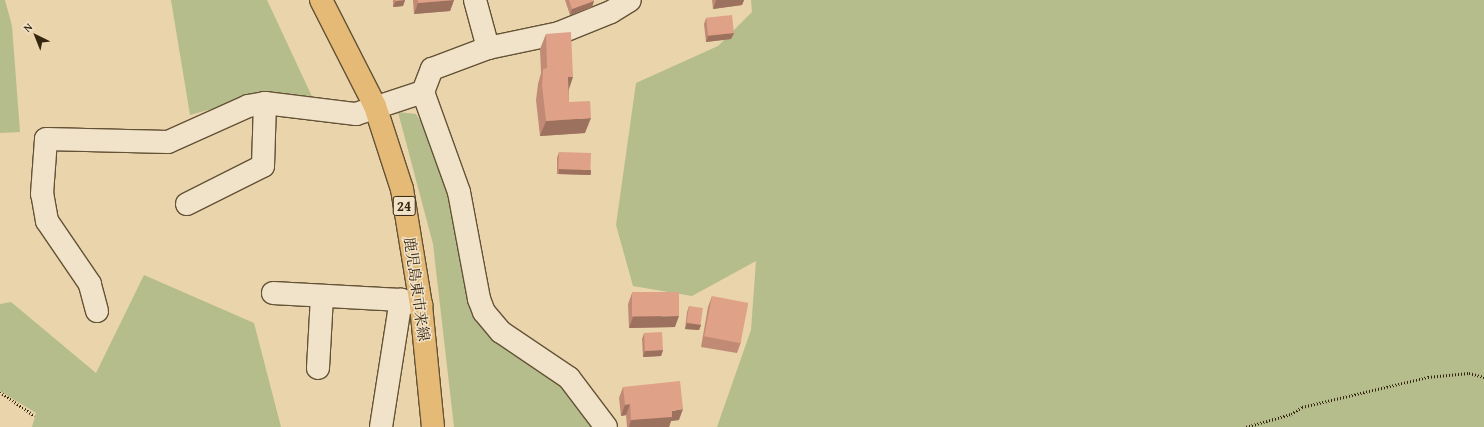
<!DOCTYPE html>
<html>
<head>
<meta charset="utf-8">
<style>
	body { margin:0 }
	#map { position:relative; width:1484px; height:427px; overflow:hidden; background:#e9d4ac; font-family:"Gentium Book Plus","Noto Serif JP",serif }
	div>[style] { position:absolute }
	.green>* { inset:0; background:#b4bd8b }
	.path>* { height:2.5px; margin-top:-1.25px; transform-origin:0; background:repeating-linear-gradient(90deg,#37260f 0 1px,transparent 0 3px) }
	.roads { filter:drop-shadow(1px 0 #645236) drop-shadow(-1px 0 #645236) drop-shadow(0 1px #645236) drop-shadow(0 -1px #645236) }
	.street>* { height:22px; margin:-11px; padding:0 11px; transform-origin:11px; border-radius:11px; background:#f1e3c9 }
	.primary>* { height:22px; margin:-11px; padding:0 11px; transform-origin:11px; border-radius:11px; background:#e4ba76 }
	.wall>* { inset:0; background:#c08a74 }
	.shaded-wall>* { inset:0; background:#9c715e; transform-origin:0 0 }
	.building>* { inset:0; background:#dfa187; transform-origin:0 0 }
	span { translate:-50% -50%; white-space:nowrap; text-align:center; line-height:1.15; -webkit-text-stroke:3px #f1e3c9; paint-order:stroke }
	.shield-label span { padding:1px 3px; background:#f1e3c9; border:1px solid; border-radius:3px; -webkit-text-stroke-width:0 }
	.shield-label { font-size:14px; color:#37260f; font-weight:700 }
	.street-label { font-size:15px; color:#37260f }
	.north { position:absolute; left:16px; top:16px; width:40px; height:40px; -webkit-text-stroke:3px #f1e3c9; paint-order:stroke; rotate:317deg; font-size:11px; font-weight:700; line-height:16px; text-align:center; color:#37260f }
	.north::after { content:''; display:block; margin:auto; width:14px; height:18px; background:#37260f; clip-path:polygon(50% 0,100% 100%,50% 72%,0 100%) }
</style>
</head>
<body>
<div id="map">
	<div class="green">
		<i style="clip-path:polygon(0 0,5px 0,12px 26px,20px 132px,0 133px)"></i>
		<i style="clip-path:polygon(171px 0,267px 0,315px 103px,258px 96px,190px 115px)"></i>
		<i style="clip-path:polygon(751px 0,1484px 0,1484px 427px,717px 427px,751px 330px,756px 261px,692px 296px,633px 286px,616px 225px,636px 83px,718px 46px,752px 12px)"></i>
		<i style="clip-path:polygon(398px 112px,416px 114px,433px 141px,454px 208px,473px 301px,565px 384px,596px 427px,454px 427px,433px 244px)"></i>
		<i style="clip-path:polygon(144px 275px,254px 323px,281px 427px,32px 427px,36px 413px,0 391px,0 304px,11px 302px,96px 373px)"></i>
	</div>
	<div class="path">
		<i style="left:0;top:392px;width:42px;rotate:34.4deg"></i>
		<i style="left:1246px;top:427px;width:47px;rotate:-16.1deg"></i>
		<i style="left:1291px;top:414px;width:13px;rotate:-32deg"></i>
		<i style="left:1302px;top:407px;width:130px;rotate:-13.4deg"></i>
		<i style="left:1428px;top:377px;width:41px;rotate:-5.6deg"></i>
		<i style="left:1469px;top:373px;width:16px;rotate:15deg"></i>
	</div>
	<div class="roads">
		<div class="street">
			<i style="left:475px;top:0;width:50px;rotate:74.8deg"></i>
			<i style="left:423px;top:92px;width:106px;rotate:70.2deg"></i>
			<i style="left:459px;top:192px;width:109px;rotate:79.4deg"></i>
			<i style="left:479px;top:299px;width:14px;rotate:69deg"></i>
			<i style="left:484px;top:312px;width:26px;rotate:50deg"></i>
			<i style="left:501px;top:332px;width:82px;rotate:34.1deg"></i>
			<i style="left:569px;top:378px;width:61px;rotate:52.9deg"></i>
			<i style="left:187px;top:204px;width:85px;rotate:-26.6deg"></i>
			<i style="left:263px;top:166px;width:63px;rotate:-88.2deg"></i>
			<i style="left:273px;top:293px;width:128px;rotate:3.1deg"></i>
			<i style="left:97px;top:311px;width:28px;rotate:-105deg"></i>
			<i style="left:90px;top:284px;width:76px;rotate:-124.3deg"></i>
			<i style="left:47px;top:221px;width:27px;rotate:-100deg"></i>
			<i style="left:42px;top:194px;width:55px;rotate:-85.8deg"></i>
			<i style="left:46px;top:139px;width:122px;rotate:1.4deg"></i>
			<i style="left:168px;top:142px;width:88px;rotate:-24.2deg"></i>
			<i style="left:248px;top:106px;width:17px;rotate:-10deg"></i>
			<i style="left:265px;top:103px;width:92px;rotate:6.9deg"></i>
			<i style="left:356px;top:114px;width:71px;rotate:-18.2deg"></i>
			<i style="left:423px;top:92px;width:25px;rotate:-69deg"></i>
			<i style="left:432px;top:69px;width:60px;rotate:-20.6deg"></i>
			<i style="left:488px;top:48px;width:73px;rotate:-11.9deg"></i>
			<i style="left:559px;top:33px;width:56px;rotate:-22deg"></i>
			<i style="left:611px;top:12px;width:22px;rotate:-32deg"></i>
			<i style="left:318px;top:368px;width:72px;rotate:-86.8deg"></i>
			<i style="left:381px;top:427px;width:129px;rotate:-81.1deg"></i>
			<i style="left:401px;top:300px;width:21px;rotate:14deg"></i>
		</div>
		<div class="primary">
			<i style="left:321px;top:0;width:119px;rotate:63deg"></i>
			<i style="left:375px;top:106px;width:87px;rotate:72deg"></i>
			<i style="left:402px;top:189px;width:118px;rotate:80.7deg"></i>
			<i style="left:421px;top:305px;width:123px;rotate:84.4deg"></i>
		</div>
	</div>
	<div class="wall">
		<i style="clip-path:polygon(393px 0,405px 0,403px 6px,393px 7px)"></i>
		<i style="clip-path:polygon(413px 0,454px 0,450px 11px,414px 14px)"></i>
		<i style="clip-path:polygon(565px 0,593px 0,594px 1px,592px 7px,570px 15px)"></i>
		<i style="clip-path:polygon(712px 0,744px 0,742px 5px,713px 9px)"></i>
		<i style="clip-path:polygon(706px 18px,734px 33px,731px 39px,706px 42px,704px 24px)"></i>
		<i style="clip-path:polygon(546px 34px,569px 89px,569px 102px,585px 133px,540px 136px,536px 100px,538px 84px,541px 73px,540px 49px)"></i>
		<i style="clip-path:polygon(559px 152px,589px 175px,557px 174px,557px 158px)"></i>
		<i style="clip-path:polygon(632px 293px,675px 327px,629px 328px,628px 304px)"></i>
		<i style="clip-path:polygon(712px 296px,741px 342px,737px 353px,701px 347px,708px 307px)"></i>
		<i style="clip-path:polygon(689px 306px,701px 325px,699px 330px,685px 329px,687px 312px)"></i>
		<i style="clip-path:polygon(644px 333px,663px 350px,661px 356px,643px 357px,642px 339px)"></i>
		<i style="clip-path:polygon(623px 387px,679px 420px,671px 421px,669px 427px,627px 427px,626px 415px,621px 416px,619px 398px)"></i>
	</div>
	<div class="shaded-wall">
		<i style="clip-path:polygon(405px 0,403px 6px,393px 7px,396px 1px)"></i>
		<i style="clip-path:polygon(454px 0,450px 11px,414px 14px,418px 3px)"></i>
		<i style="clip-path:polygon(716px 0,744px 0,742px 5px,713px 9px)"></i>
		<i style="clip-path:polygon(594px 1px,592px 7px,570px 15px,572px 9px)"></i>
		<i style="clip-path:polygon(734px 33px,731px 39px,706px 42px,708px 36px)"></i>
		<i style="clip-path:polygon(568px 77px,573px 77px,568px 92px)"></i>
		<i style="clip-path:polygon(591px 118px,585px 133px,540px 136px,546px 121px)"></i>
		<i style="left:559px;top:169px;width:32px;height:5px;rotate:2deg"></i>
		<i style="clip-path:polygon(679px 316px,675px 327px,629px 328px,633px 317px)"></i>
		<i style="clip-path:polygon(687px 323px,701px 325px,699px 330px,685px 329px)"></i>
		<i style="clip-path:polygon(663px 350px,661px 356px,643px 357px,645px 351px)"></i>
		<i style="clip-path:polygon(630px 404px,626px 415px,621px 416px,625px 405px)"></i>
		<i style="clip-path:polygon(683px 409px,679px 420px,671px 421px,669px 427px,629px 427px,631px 420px,672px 411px)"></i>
	</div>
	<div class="building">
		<i style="clip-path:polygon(395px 0,404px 0,396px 1px)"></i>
		<i style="clip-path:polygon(418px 0,454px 0,418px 3px)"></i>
		<i style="clip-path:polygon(569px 0,593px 0,594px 1px,572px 9px)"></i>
		<i style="left:732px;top:15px;width:18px;height:26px;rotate:84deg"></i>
		<i style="clip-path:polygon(571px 32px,573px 77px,568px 77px,569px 102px,590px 101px,591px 118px,546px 121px,542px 85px,543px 69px,547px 68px,546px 34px)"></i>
		<i style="left:559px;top:152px;width:32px;height:17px;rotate:2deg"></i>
		<i style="left:679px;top:292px;width:24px;height:47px;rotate:90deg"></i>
		<i style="left:712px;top:296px;width:37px;height:41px;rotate:11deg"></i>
		<i style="left:689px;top:306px;width:14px;height:17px;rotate:8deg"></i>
		<i style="left:662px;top:332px;width:18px;height:18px;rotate:87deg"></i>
		<i style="clip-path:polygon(680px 381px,683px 409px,672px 411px,672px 417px,631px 420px,630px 404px,625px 405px,623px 387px)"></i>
	</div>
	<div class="shield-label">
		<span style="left:404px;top:206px">24</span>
	</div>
	<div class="street-label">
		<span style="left:417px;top:289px;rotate:82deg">鹿児島東市来線</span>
	</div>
	<div class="north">N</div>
</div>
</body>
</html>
